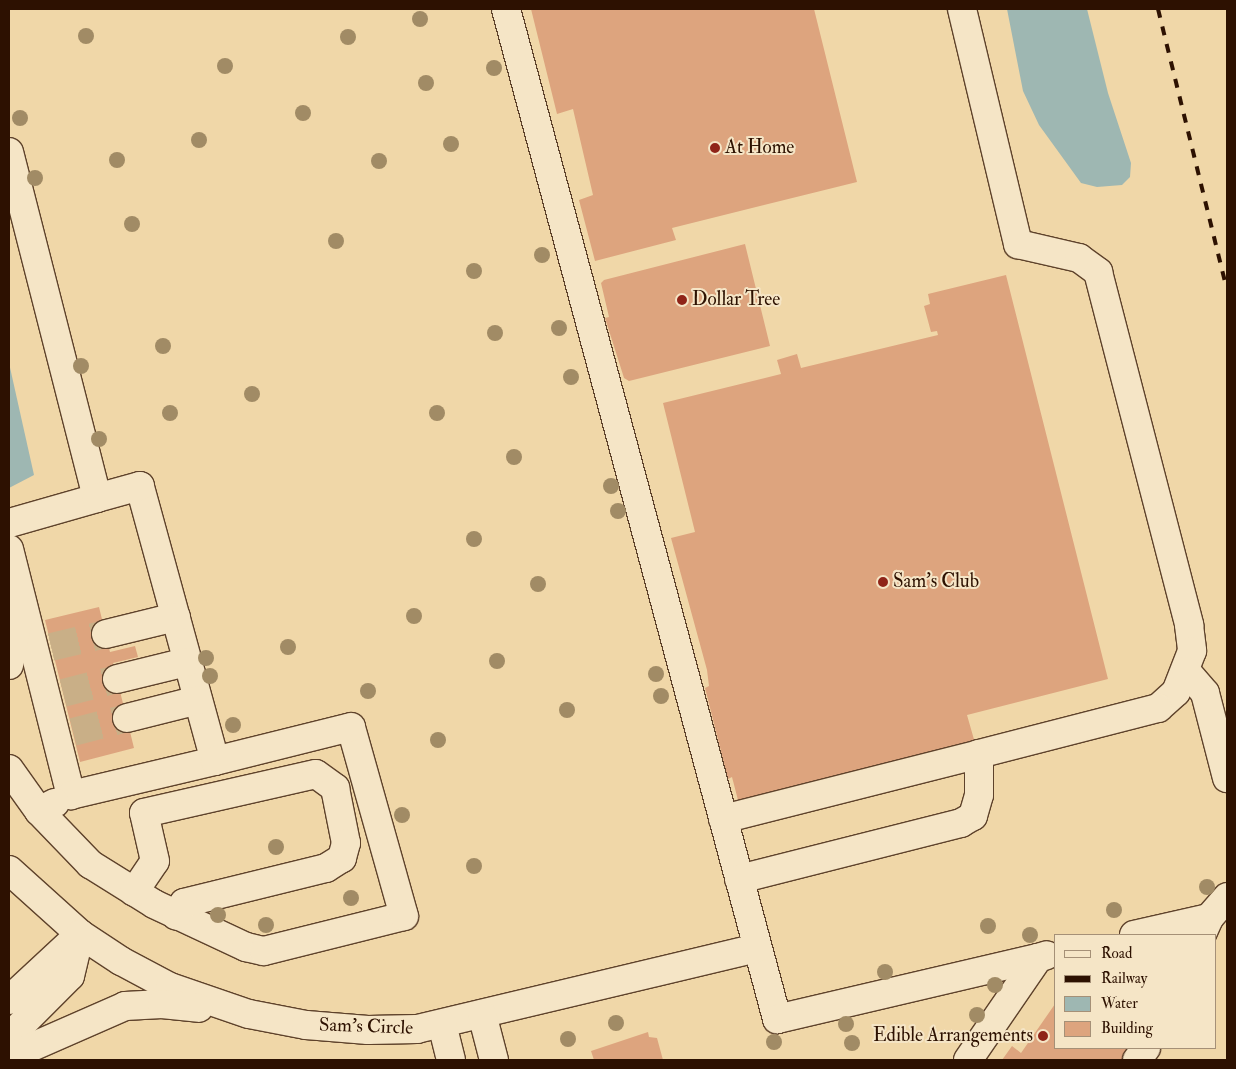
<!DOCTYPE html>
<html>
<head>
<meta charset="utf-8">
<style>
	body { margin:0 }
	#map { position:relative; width:1236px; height:1069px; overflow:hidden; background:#f0d7a8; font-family:"IM FELL Double Pica",serif }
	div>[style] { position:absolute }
	.water>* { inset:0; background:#9eb7b2 }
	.building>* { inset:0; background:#dda47e }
	.minor-tunnel>* { height:28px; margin-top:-14px; transform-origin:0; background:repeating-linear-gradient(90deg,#c9af87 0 28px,transparent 0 42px) }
	.roads { filter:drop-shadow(1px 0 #5e422b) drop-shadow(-1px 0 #5e422b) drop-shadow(0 1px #5e422b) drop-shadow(0 -1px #5e422b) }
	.minor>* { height:28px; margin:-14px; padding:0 14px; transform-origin:14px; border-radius:14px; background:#f5e5c6 }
	.rail>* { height:4px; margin-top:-2px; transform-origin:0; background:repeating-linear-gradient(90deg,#2d1101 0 9px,transparent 0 18px) }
	.trees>* { width:16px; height:16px; margin:-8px; border-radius:50%; background:#a18b65 }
	.dots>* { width:14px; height:14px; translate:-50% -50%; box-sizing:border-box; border:2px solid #f5e5c6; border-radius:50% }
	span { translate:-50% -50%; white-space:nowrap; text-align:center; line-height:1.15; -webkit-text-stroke:4px #f5e5c6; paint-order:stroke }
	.poi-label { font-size:19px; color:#2d1101 }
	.left { translate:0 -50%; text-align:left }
	.right { translate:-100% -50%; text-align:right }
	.street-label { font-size:19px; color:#2d1101 }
	.frame { position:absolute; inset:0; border:10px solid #2d1101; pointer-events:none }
	.legend { position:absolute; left:1054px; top:934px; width:162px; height:115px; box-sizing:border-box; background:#f5e5c6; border:1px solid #a59077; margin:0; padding:6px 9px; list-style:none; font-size:15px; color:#2d1101 }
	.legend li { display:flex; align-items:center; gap:10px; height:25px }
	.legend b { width:25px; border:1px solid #a59077 }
</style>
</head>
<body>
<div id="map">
	<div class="water">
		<i style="clip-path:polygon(1007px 9px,1087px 9px,1108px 93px,1131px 163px,1130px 177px,1122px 185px,1097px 187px,1081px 183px,1039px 125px,1023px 91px)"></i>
		<i style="clip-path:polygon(9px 363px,34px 475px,9px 488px)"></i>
	</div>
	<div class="building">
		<i style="clip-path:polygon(531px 9px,814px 9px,857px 182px,672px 228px,676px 240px,595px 261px,579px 200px,593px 195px,573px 109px,557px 114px)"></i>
		<i style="clip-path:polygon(745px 244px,770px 346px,629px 381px,624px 378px,605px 318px,609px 317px,601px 283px,604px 280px)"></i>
		<i style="clip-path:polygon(1006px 275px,1108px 679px,967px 715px,975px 743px,739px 804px,732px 777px,728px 779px,705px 688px,709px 686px,707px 670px,671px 538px,695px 532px,663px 403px,781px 374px,777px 360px,797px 354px,801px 368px,938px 335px,937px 331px,931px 332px,924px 306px,930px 304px,928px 294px)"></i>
		<i style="clip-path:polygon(99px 607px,110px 652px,135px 646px,138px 657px,113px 663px,134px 748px,80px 762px,45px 620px)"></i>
		<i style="clip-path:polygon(1055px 1004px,1055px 1048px,1136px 1048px,1127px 1060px,1002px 1060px,1012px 1046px,1021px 1053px)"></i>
		<i style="clip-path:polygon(648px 1032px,649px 1037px,657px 1038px,663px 1060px,594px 1060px,591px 1051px)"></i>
	</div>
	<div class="minor-tunnel">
		<i style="left:51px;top:647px;width:57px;rotate:-13.3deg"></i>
		<i style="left:63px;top:693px;width:56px;rotate:-14.5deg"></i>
		<i style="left:73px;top:732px;width:56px;rotate:-14.5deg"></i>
	</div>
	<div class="roads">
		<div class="minor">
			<i style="left:506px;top:9px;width:1046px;rotate:74.98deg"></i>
			<i style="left:777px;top:1019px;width:268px;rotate:-13.2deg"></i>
			<i style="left:962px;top:9px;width:242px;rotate:76.6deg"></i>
			<i style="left:1018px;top:244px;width:63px;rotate:12.9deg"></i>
			<i style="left:1079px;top:258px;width:24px;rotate:36deg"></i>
			<i style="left:1098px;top:272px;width:365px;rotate:75.5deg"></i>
			<i style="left:1189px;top:625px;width:26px;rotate:83deg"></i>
			<i style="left:1192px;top:651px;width:44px;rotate:111.3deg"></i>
			<i style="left:1176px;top:692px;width:24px;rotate:138deg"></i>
			<i style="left:1158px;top:708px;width:185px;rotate:165.6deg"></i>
			<i style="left:9px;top:152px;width:357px;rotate:75.7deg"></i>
			<i style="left:97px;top:498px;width:91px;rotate:164.1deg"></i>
			<i style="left:9px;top:549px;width:254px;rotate:75.9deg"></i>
			<i style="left:71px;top:795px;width:148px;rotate:-13.3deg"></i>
			<i style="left:215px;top:761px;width:285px;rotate:-105.3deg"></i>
			<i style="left:140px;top:486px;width:45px;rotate:164.4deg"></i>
			<i style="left:106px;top:634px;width:72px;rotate:-13.7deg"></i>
			<i style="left:9px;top:665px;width:56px;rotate:-78.7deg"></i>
			<i style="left:1186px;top:671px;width:29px;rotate:49deg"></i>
			<i style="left:1205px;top:693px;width:88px;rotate:75.5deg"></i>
			<i style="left:117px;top:679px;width:72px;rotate:-13.7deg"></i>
			<i style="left:127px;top:718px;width:73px;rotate:-14.2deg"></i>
			<i style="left:9px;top:769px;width:52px;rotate:54.5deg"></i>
			<i style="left:39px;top:811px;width:18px;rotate:-27deg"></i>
			<i style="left:39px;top:811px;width:74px;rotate:46.1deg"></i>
			<i style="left:90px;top:864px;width:75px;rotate:32deg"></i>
			<i style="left:154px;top:904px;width:102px;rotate:25.1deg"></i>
			<i style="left:246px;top:947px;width:18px;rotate:13deg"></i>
			<i style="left:264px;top:951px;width:144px;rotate:-14deg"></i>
			<i style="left:404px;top:916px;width:196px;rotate:-105.7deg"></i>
			<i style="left:351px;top:727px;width:140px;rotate:166deg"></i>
			<i style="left:723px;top:819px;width:264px;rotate:-14.2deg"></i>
			<i style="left:979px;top:754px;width:41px;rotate:90deg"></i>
			<i style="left:979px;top:795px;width:22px;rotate:106deg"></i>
			<i style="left:973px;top:816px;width:14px;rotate:150deg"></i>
			<i style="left:961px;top:823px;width:229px;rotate:165.8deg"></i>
			<i style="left:9px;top:870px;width:96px;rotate:42deg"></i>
			<i style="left:80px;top:934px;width:49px;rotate:33.4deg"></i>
			<i style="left:121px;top:961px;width:55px;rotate:28deg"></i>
			<i style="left:170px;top:987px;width:83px;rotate:18.9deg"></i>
			<i style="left:249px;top:1014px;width:58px;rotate:10.9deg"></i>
			<i style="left:306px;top:1025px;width:62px;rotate:4.6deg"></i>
			<i style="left:368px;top:1030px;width:49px;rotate:-1.2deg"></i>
			<i style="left:417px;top:1029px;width:350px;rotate:-13.4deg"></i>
			<i style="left:134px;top:892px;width:37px;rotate:-56deg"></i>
			<i style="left:155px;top:861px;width:49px;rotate:-102.9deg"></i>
			<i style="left:144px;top:813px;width:176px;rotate:-12.8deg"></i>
			<i style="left:316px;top:774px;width:24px;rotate:36deg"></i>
			<i style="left:335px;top:788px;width:56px;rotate:78.7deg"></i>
			<i style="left:346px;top:843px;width:16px;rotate:105deg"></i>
			<i style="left:342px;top:858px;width:19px;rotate:148deg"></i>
			<i style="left:326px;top:868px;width:146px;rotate:166.2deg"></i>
			<i style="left:184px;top:903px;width:15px;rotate:122deg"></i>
			<i style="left:1202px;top:934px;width:17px;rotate:-66deg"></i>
			<i style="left:1209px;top:918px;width:28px;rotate:-49deg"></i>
			<i style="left:1134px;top:935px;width:77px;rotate:-12.8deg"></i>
			<i style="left:9px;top:1000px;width:97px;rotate:-42.9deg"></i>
			<i style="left:482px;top:1014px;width:48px;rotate:75.4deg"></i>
			<i style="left:442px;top:1024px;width:37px;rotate:76deg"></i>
			<i style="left:9px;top:1037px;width:86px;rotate:-45deg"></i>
			<i style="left:70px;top:976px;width:43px;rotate:-76.6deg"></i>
			<i style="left:9px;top:1057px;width:127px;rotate:-23.7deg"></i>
			<i style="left:125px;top:1006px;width:37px;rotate:-3deg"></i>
			<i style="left:162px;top:1004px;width:37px;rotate:6deg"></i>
			<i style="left:968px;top:1060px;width:124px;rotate:-55.5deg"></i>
			<i style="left:1038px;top:958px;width:9px;rotate:-18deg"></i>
			<i style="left:1137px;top:1060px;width:15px;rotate:-53deg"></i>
		</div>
	</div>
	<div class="rail">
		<i style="left:1158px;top:9px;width:288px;rotate:76.2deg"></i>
	</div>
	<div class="trees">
		<i style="left:420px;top:19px"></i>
		<i style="left:86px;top:36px"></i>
		<i style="left:348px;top:37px"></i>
		<i style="left:225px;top:66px"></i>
		<i style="left:494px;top:68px"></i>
		<i style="left:426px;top:83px"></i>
		<i style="left:303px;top:113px"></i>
		<i style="left:20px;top:118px"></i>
		<i style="left:199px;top:140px"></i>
		<i style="left:451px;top:144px"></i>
		<i style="left:117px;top:160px"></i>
		<i style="left:379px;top:161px"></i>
		<i style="left:35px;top:178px"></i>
		<i style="left:132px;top:224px"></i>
		<i style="left:336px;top:241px"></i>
		<i style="left:542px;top:255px"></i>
		<i style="left:474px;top:271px"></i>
		<i style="left:559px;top:328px"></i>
		<i style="left:495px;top:333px"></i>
		<i style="left:163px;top:346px"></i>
		<i style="left:81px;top:366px"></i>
		<i style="left:571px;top:377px"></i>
		<i style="left:252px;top:394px"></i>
		<i style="left:170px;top:413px"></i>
		<i style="left:437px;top:413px"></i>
		<i style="left:99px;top:439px"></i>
		<i style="left:514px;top:457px"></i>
		<i style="left:611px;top:486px"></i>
		<i style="left:618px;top:511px"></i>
		<i style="left:474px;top:539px"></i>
		<i style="left:538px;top:584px"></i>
		<i style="left:414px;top:616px"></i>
		<i style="left:288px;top:647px"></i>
		<i style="left:206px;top:658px"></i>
		<i style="left:497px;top:661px"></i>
		<i style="left:656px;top:674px"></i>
		<i style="left:210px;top:676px"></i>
		<i style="left:368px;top:691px"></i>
		<i style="left:661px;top:696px"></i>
		<i style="left:567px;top:710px"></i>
		<i style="left:233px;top:725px"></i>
		<i style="left:438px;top:740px"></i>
		<i style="left:402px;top:815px"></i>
		<i style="left:276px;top:847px"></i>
		<i style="left:474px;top:866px"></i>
		<i style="left:1207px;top:887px"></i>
		<i style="left:351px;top:898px"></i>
		<i style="left:1114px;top:910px"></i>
		<i style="left:218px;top:915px"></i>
		<i style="left:266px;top:925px"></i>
		<i style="left:988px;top:926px"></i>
		<i style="left:1030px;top:935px"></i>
		<i style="left:885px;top:972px"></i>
		<i style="left:995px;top:985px"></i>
		<i style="left:977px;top:1015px"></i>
		<i style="left:616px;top:1023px"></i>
		<i style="left:846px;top:1024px"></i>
		<i style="left:568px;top:1039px"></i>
		<i style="left:774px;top:1042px"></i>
		<i style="left:852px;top:1043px"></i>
	</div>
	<div class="dots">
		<i style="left:715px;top:148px;background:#8f2418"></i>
		<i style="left:682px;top:300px;background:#8f2418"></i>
		<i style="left:883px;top:582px;background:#8f2418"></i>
		<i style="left:1043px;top:1036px;background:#8f2418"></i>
	</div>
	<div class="poi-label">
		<span class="left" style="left:725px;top:148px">At Home</span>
		<span class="left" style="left:692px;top:300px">Dollar Tree</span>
		<span class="left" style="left:893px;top:582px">Sam's Club</span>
		<span class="right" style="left:1033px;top:1036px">Edible Arrangements</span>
	</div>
	<div class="street-label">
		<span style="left:366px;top:1027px;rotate:2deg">Sam's Circle</span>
	</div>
	<div class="frame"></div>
	<ul class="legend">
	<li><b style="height:6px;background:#f5e5c6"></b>Road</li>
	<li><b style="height:6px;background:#2d1101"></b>Railway</li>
	<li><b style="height:14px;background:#9eb7b2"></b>Water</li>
	<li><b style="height:14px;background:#dda47e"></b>Building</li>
	</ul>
</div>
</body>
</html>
